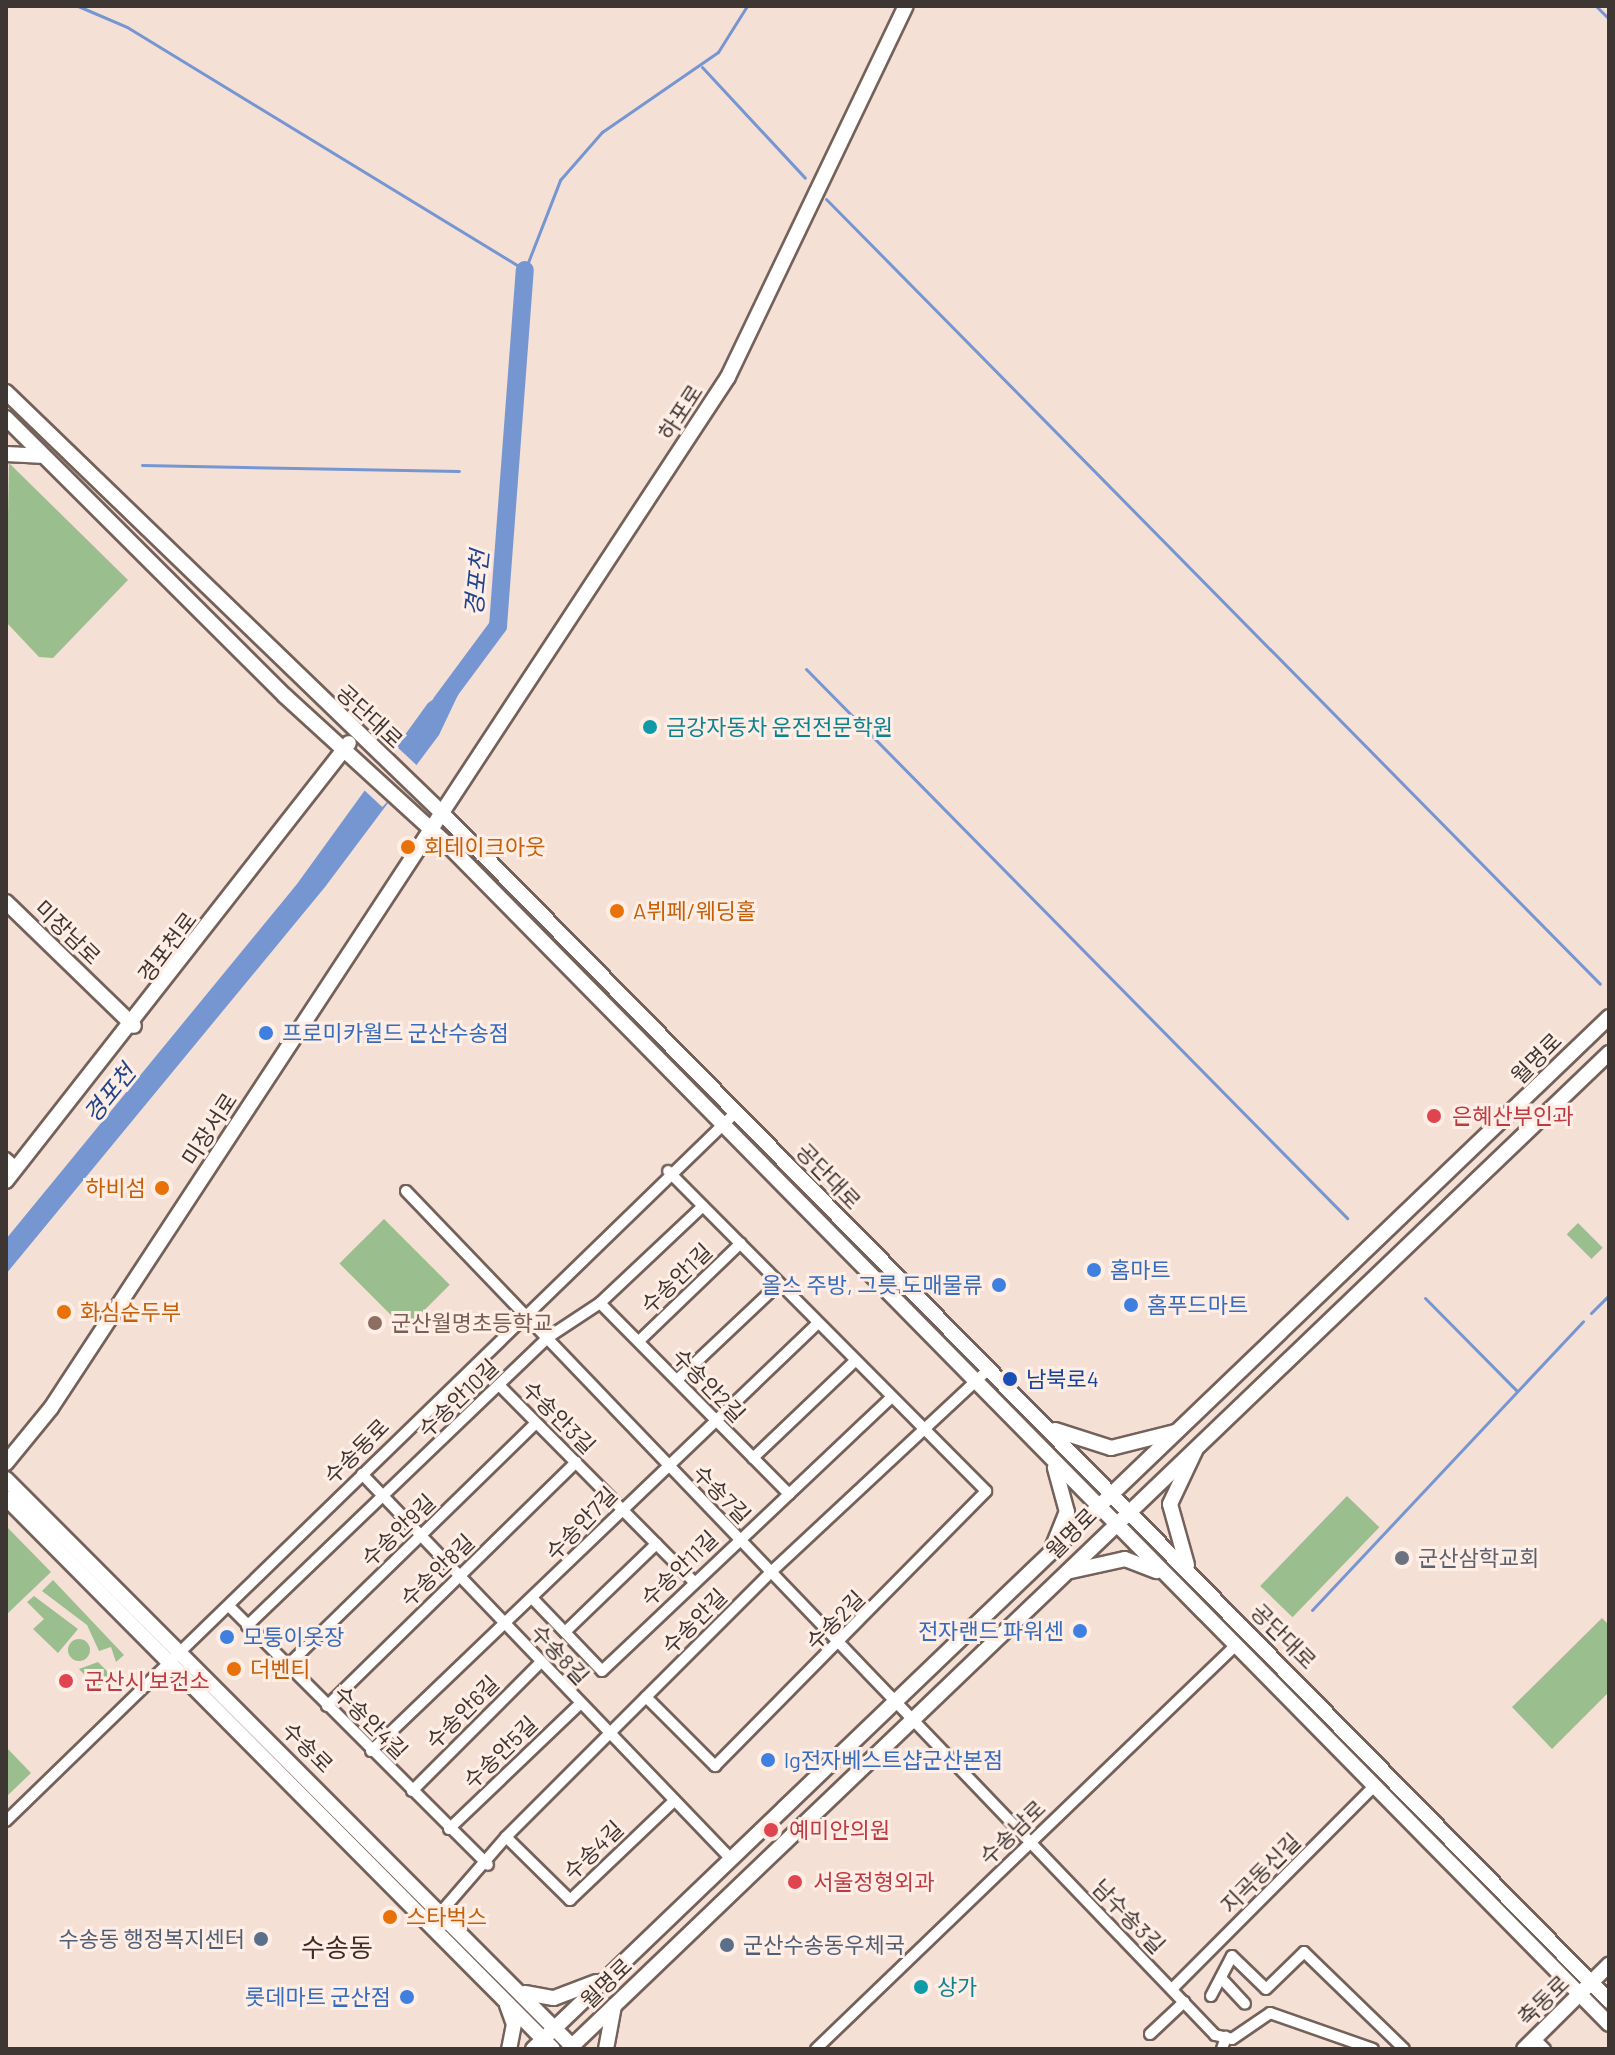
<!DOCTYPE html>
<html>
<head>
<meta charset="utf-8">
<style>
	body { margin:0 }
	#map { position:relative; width:1615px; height:2055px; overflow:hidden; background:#f5e0d6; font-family:Barlow,"Noto Sans KR",sans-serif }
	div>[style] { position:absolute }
	.green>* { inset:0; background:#9bbe8e; transform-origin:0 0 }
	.round { border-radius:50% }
	.water>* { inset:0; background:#7696d1 }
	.pier>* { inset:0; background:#f5e0d6; transform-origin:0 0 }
	.stream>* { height:3px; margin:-1.5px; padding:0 1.5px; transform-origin:1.5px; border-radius:1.5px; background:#7696d1 }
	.river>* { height:18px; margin:-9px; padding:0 9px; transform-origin:9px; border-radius:9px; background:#7696d1 }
	.roads { filter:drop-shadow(2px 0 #74625a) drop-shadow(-2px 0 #74625a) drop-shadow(0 2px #74625a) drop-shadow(0 -2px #74625a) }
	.street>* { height:10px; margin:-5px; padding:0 5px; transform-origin:5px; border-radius:5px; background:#fff }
	.secondary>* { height:14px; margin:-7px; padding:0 7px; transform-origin:7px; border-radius:7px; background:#fff }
	.dots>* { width:22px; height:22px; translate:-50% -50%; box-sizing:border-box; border:4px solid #ffeee6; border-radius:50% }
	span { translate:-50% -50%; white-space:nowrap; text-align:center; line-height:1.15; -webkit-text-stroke:6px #ffeee6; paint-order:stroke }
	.street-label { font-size:22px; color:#3e3632 }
	.culture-label { font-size:22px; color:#0d838f }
	.left { translate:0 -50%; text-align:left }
	.food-label { font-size:22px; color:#c56008 }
	.right { translate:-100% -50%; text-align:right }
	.shop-label { font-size:22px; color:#366cbe }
	.health-label { font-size:22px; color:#be3a42 }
	.education-label { font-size:22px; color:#785e54 }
	.transit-label { font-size:22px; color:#164399 }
	.worship-label { font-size:22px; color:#5b616d }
	.service-label { font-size:22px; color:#4e5e75 }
	.water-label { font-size:24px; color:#20448b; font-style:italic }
	.quarter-label { font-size:26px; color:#3e2e27 }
	.frame { position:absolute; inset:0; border:8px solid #3e3632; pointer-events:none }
</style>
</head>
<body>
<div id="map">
	<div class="green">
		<i style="clip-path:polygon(9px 463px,128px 580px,53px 658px,39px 657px,6px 622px)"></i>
		<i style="left:384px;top:1219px;width:93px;height:63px;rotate:45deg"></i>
		<i style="left:1578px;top:1223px;width:35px;height:16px;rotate:45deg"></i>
		<i style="left:1347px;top:1496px;width:45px;height:125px;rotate:44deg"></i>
		<i style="clip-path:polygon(6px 1526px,51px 1572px,6px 1615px)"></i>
		<i style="clip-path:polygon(53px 1580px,124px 1655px,116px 1662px,111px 1647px,99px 1651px,87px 1625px,42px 1591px)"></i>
		<i style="clip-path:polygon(34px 1596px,78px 1629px,58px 1653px,33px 1629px,44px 1619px,27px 1602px)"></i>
		<i style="clip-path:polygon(1602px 1618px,1609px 1625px,1609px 1692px,1552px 1749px,1512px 1707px)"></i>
		<i class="round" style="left:68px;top:1639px;width:22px;height:22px"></i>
		<i style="clip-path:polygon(98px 1662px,111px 1675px,97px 1688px,79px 1669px)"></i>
		<i style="clip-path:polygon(6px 1747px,31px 1773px,6px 1797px)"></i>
	</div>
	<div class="water">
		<i style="clip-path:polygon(467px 676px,439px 735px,325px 887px,6px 1274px,6px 1239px,297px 884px,428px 703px)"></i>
	</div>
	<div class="pier">
		<i style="left:395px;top:745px;width:33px;height:54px;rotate:43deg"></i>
	</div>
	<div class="stream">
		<i style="left:78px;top:6px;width:53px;rotate:23.2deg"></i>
		<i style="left:127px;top:27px;width:466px;rotate:31.4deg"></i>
		<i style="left:525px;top:270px;width:97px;rotate:-68.7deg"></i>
		<i style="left:560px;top:180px;width:64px;rotate:-48.8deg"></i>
		<i style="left:602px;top:132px;width:141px;rotate:-34.6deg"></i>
		<i style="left:718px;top:52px;width:54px;rotate:-57.8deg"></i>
		<i style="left:1596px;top:6px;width:18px;rotate:45deg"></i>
		<i style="left:702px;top:67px;width:151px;rotate:47.1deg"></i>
		<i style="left:826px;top:199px;width:1102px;rotate:45.4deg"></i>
		<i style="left:142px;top:465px;width:317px;rotate:1.1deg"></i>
		<i style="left:806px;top:669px;width:771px;rotate:45.42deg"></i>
		<i style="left:1425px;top:1298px;width:131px;rotate:45.3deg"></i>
		<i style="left:1591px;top:1313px;width:25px;rotate:-45deg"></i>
		<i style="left:1312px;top:1610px;width:396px;rotate:-46.8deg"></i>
	</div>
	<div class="river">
		<i style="left:441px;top:703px;width:96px;rotate:-53.5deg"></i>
		<i style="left:498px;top:626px;width:357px;rotate:-85.7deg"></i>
	</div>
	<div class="roads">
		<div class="street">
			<i style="left:6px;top:1158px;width:15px;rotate:42deg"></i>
			<i style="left:406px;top:1191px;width:1169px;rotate:46.21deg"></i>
			<i style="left:1215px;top:2035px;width:17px;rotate:13deg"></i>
			<i style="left:1232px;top:2039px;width:46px;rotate:-34.4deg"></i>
			<i style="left:1270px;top:2013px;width:109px;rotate:19.3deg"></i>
			<i style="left:600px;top:1303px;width:269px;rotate:45.3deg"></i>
			<i style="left:639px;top:1341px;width:141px;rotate:-43.9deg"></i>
			<i style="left:677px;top:1380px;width:140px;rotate:-43.3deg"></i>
			<i style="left:500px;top:1386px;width:274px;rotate:45.3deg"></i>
			<i style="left:753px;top:1458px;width:142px;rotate:-43.6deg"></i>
			<i style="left:362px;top:1474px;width:533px;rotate:46.22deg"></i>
			<i style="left:534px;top:1600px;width:98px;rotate:46.2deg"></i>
			<i style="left:602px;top:1671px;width:399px;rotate:-43.4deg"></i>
			<i style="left:229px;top:1606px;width:366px;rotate:45deg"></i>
			<i style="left:247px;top:1626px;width:416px;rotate:-43.8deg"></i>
			<i style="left:547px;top:1338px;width:64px;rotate:-33.4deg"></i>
			<i style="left:600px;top:1303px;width:141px;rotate:-43.3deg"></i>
			<i style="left:565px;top:1632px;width:127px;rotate:-44deg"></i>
			<i style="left:287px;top:1666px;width:348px;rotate:-44.3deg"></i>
			<i style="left:646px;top:1697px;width:98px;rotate:45deg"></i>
			<i style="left:715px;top:1766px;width:386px;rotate:-45.4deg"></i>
			<i style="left:986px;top:1491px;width:451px;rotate:-134.8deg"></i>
			<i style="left:327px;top:1706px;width:349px;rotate:-44.4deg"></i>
			<i style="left:371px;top:1751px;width:619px;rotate:-43.76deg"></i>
			<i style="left:412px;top:1791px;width:182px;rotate:-45deg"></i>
			<i style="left:6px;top:1821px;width:1018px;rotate:-44.16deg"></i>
			<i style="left:449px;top:1829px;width:181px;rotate:-43.7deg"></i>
			<i style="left:506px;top:1837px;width:90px;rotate:44.5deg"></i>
			<i style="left:570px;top:1900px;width:144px;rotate:-43.6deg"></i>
			<i style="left:441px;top:1912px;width:99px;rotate:-49.1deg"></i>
			<i style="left:506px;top:1837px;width:373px;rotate:-45deg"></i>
			<i style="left:770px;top:1573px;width:298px;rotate:-43deg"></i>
			<i style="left:1221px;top:1978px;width:35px;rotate:47deg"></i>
			<i style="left:1172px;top:1989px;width:288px;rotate:-45.1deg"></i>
			<i style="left:1211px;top:1996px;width:45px;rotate:-62.3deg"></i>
			<i style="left:1232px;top:1956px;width:47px;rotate:44.1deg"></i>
			<i style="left:1266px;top:1989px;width:53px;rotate:-44.2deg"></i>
			<i style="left:1304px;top:1952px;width:139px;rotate:44.1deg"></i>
			<i style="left:1150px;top:2034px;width:47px;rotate:-43.3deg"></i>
			<i style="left:1535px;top:2039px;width:14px;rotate:45deg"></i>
			<i style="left:816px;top:2049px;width:583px;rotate:-43.89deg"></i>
			<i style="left:1222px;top:2049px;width:13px;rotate:-72deg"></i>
		</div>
		<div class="secondary">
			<i style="left:6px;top:392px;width:607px;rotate:44deg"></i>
			<i style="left:443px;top:814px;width:1664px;rotate:45.51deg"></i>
			<i style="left:6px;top:418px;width:394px;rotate:44.9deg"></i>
			<i style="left:285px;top:696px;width:219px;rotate:42.4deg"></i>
			<i style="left:447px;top:844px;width:1656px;rotate:45.44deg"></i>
			<i style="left:6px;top:454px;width:34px;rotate:3deg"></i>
			<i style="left:6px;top:902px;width:178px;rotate:44.1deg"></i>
			<i style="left:6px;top:1181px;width:556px;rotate:-51.94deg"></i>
			<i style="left:1055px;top:1430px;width:59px;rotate:17.8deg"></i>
			<i style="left:1111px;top:1448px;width:66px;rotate:-14deg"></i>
			<i style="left:6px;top:1463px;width:71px;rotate:-50.7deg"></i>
			<i style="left:51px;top:1408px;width:1233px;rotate:-56.71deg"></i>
			<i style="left:728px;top:377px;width:411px;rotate:-64.4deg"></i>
			<i style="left:6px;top:1479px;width:805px;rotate:45.05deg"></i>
			<i style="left:6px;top:1498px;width:776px;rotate:45.21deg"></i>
			<i style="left:1053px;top:1546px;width:37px;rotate:-68deg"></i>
			<i style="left:1067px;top:1512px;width:46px;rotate:-105.3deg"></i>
			<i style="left:1187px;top:1565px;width:63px;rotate:-105.6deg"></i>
			<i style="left:1170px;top:1504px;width:59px;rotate:-64.7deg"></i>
			<i style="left:1071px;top:1571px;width:55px;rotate:-12.5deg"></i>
			<i style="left:1125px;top:1559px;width:34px;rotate:21deg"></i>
			<i style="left:525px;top:1993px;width:29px;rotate:10deg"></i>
			<i style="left:554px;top:1998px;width:45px;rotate:-20.9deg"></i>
			<i style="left:507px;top:2005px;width:20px;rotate:70deg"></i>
			<i style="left:514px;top:2024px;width:25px;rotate:101deg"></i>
			<i style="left:533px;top:2049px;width:1491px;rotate:-43.8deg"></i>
			<i style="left:569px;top:2049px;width:1440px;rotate:-43.76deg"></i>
			<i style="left:606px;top:2049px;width:44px;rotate:-79.5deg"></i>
			<i style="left:1524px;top:2049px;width:120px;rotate:-44.7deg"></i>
		</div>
	</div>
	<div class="dots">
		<i style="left:650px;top:727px;background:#0f9aa8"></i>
		<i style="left:408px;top:847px;background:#e8710a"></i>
		<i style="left:617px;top:911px;background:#e8710a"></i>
		<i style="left:266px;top:1033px;background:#3f7fe0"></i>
		<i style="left:1434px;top:1116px;background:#e0444e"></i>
		<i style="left:162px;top:1188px;background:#e8710a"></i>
		<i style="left:1094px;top:1270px;background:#3f7fe0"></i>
		<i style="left:999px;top:1285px;background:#3f7fe0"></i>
		<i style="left:1131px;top:1305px;background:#3f7fe0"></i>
		<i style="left:64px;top:1312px;background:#e8710a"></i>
		<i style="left:375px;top:1323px;background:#8d6e63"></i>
		<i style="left:1010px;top:1379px;background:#1a4fb4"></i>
		<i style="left:1402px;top:1558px;background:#6b7280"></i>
		<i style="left:1080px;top:1631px;background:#3f7fe0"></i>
		<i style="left:227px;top:1637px;background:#3f7fe0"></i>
		<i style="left:234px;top:1669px;background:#e8710a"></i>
		<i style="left:66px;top:1681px;background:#e0444e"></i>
		<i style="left:768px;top:1760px;background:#3f7fe0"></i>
		<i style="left:771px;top:1830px;background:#e0444e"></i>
		<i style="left:795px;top:1882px;background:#e0444e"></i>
		<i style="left:390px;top:1917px;background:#e8710a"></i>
		<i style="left:261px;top:1939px;background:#5c6f8a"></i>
		<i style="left:727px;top:1945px;background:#5c6f8a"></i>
		<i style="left:921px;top:1987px;background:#0f9aa8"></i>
		<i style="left:407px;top:1997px;background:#3f7fe0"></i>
	</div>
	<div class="street-label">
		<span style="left:680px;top:412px;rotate:-57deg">하포로</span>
		<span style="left:370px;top:716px;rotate:43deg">공단대로</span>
		<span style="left:68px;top:932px;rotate:44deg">미장남로</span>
		<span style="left:167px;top:947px;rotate:-53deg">경포천로</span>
		<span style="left:1536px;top:1058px;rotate:-45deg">월명로</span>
		<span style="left:209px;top:1129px;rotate:-57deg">미장서로</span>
		<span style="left:829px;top:1176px;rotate:46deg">공단대로</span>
		<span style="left:676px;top:1278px;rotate:-44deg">수송안1길</span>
		<span style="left:709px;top:1385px;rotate:46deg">수송안2길</span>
		<span style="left:458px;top:1398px;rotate:-44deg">수송안10길</span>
		<span style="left:559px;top:1417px;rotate:45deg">수송안3길</span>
		<span style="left:356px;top:1451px;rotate:-45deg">수송동로</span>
		<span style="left:722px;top:1494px;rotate:46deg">수송7길</span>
		<span style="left:581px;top:1523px;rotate:-46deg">수송안7길</span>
		<span style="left:398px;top:1530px;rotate:-44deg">수송안9길</span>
		<span style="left:1071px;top:1533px;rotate:-45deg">월명로</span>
		<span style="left:679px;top:1568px;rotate:-44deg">수송안11길</span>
		<span style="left:437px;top:1570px;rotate:-44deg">수송안8길</span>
		<span style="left:835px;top:1620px;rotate:-45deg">수송2길</span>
		<span style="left:694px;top:1621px;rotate:-45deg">수송안길</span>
		<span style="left:1284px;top:1636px;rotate:45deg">공단대로</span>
		<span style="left:560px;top:1654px;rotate:47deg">수송8길</span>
		<span style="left:462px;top:1712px;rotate:-45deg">수송안6길</span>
		<span style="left:371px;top:1722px;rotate:45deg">수송안4길</span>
		<span style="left:308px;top:1747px;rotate:45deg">수송로</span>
		<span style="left:500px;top:1752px;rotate:-44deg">수송안5길</span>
		<span style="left:1012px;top:1832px;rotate:-44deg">수송남로</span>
		<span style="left:593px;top:1850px;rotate:-44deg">수송4길</span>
		<span style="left:1260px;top:1873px;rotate:-45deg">지곡동신길</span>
		<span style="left:1129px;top:1916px;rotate:46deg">남수송3길</span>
		<span style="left:606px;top:1983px;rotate:-44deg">월명로</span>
		<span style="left:1543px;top:2000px;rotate:-44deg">축동로</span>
	</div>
	<div class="culture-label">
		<span class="left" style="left:666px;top:727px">금강자동차 운전전문학원</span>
		<span class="left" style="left:937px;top:1987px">상가</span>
	</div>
	<div class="food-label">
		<span class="left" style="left:424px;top:847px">회테이크아웃</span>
		<span class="left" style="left:633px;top:911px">A뷔페/웨딩홀</span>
		<span class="right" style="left:146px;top:1188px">하비섬</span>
		<span class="left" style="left:80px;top:1312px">화심순두부</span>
		<span class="left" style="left:250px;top:1669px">더벤티</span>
		<span class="left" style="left:406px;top:1917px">스타벅스</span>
	</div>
	<div class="shop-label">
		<span class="left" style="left:282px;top:1033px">프로미카월드 군산수송점</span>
		<span class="left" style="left:1110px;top:1270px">홈마트</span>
		<span class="right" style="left:983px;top:1285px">올스 주방, 그릇 도매물류</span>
		<span class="left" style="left:1147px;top:1305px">홈푸드마트</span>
		<span class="right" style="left:1064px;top:1631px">전자랜드 파워센</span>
		<span class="left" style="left:243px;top:1637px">모퉁이옷장</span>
		<span class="left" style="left:784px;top:1760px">lg전자베스트샵군산본점</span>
		<span class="right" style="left:391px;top:1997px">롯데마트 군산점</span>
	</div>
	<div class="health-label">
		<span class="left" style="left:1452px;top:1116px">은혜산부인과</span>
		<span class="left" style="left:84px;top:1681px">군산시 보건소</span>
		<span class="left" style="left:789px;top:1830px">예미안의원</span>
		<span class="left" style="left:813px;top:1882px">서울정형외과</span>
	</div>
	<div class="education-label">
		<span class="left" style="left:391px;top:1323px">군산월명초등학교</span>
	</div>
	<div class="transit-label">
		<span class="left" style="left:1026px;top:1379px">남북로4</span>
	</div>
	<div class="worship-label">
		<span class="left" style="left:1418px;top:1558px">군산삼학교회</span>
	</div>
	<div class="service-label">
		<span class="right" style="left:245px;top:1939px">수송동 행정복지센터</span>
		<span class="left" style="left:743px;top:1945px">군산수송동우체국</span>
	</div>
	<div class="water-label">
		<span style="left:476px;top:583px;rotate:-84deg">경포천</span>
		<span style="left:109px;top:1093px;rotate:-51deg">경포천</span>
	</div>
	<div class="quarter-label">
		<span style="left:337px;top:1947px">수송동</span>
	</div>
	<div class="frame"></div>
</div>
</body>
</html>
